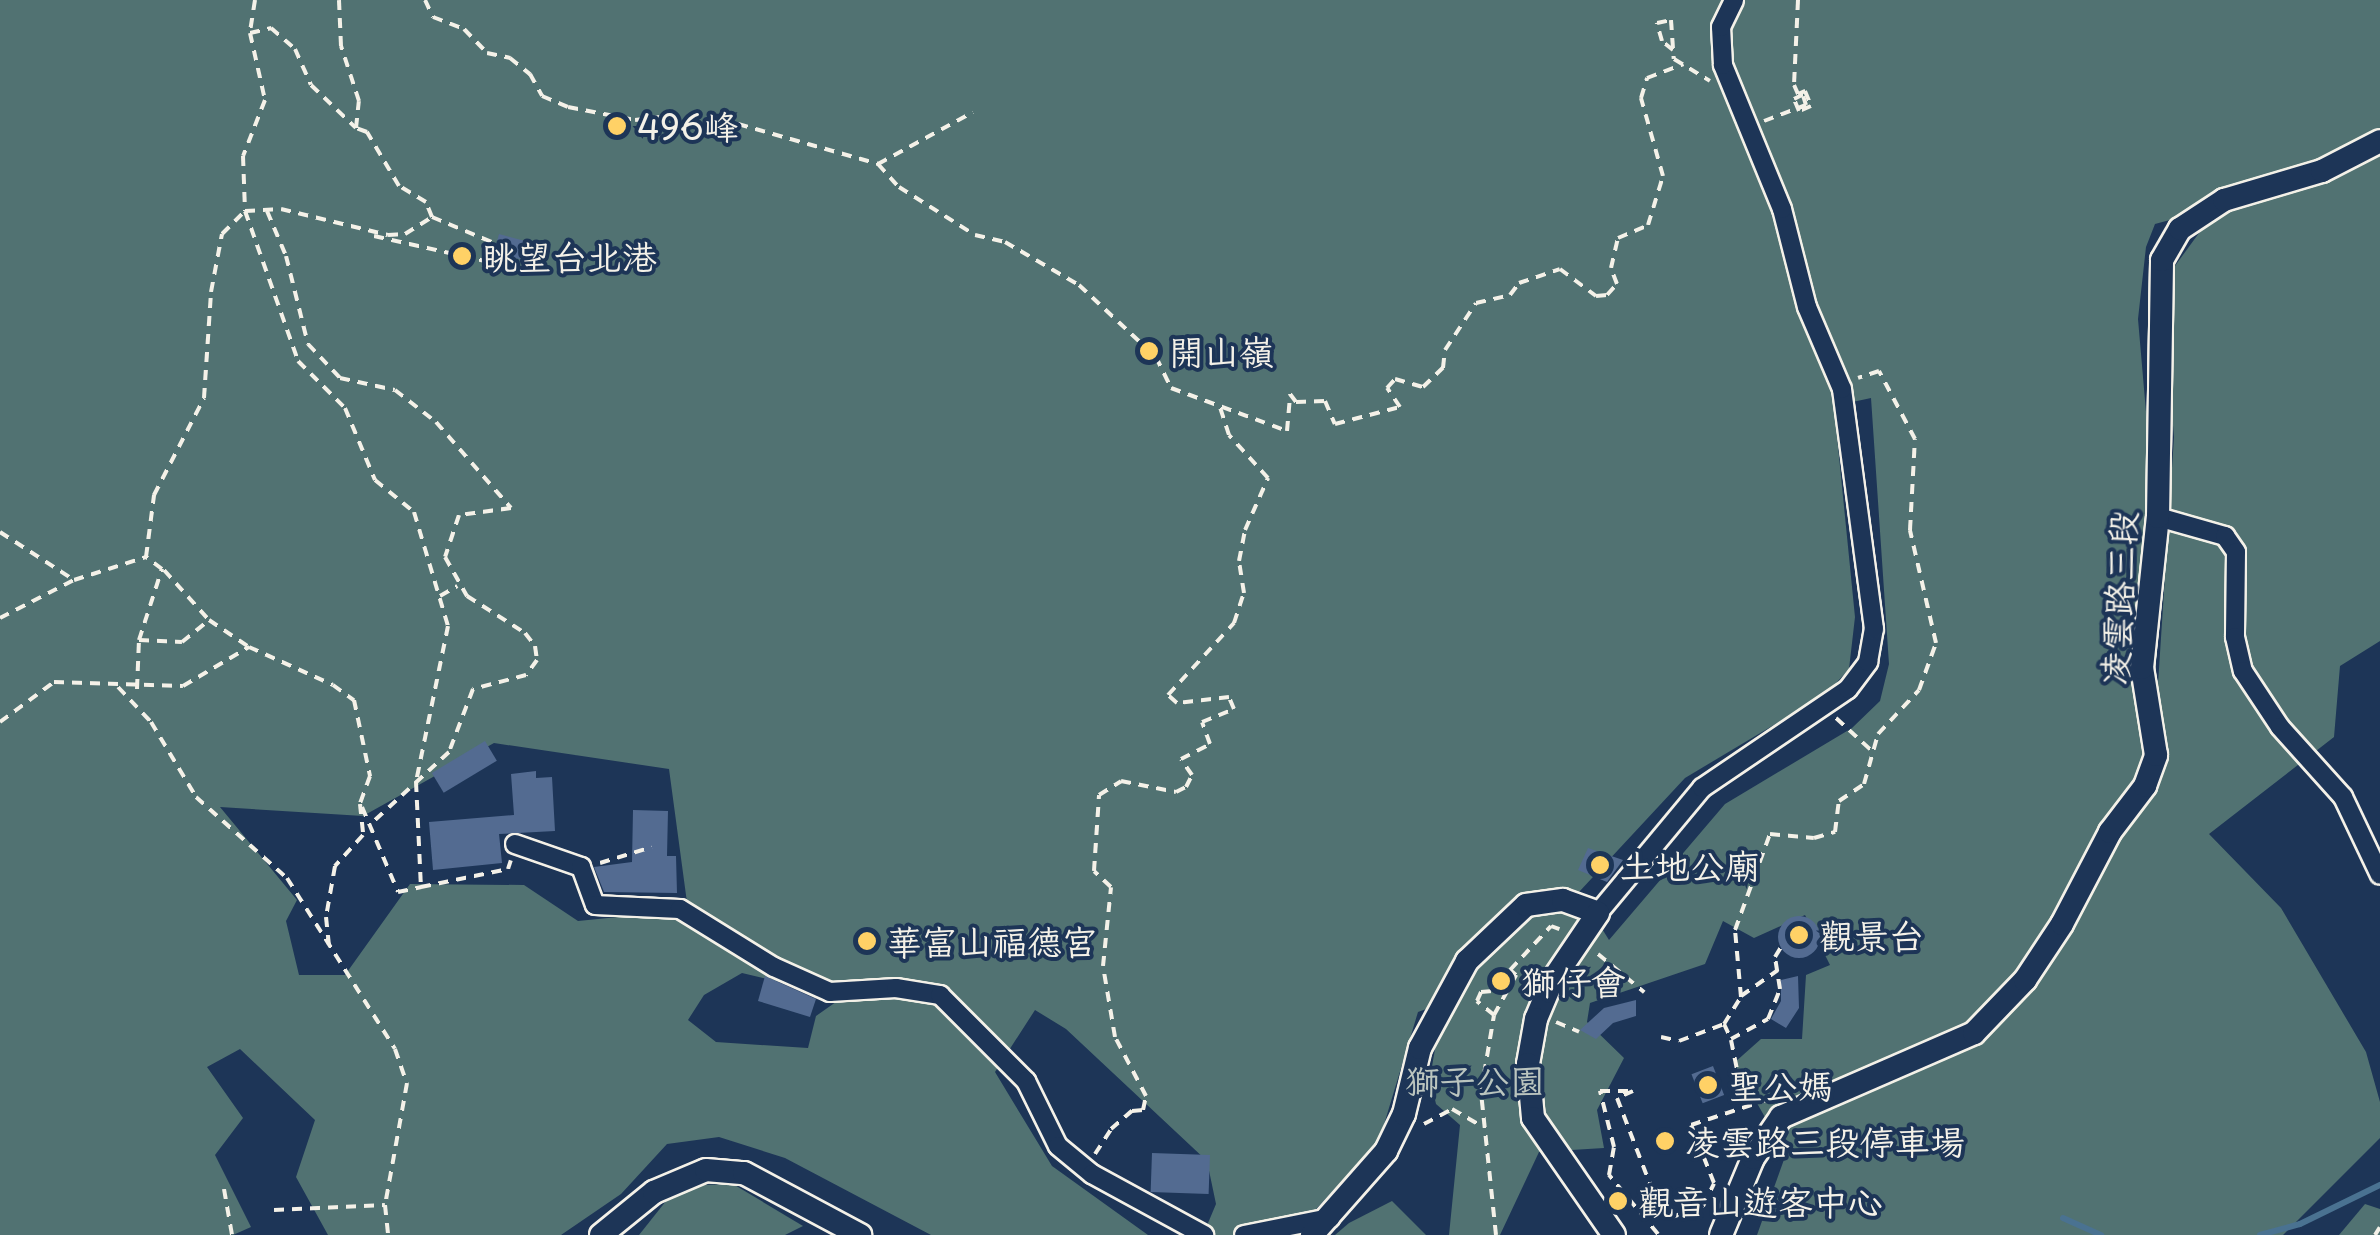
<!DOCTYPE html>
<html>
<head>
<meta charset="utf-8">
<style>
	body { margin:0 }
	#map { position:relative; width:2380px; height:1235px; overflow:hidden; background:#1d3557; font-family:"Playpen Sans","LXGW WenKai TC",sans-serif }
	div>[style] { position:absolute }
	.green>* { inset:0; background:#517272 }
	.stream>* { height:6px; margin:-3px; padding:0 3px; transform-origin:3px; border-radius:3px; background:#4a7291 }
	.building>* { inset:0; background:#536b91; transform-origin:0 0 }
	.round { border-radius:50% }
	.path>* { height:4px; margin-top:-2px; transform-origin:0; background:repeating-linear-gradient(90deg,#f4f1e8 0 10px,transparent 0 18px) }
	.roads { filter:drop-shadow(2px 0 #f4f1e8) drop-shadow(-2px 0 #f4f1e8) drop-shadow(0 2px #f4f1e8) drop-shadow(0 -2px #f4f1e8) }
	.street>* { height:18px; margin:-9px; padding:0 9px; transform-origin:9px; border-radius:9px; background:#1d3557 }
	.secondary>* { height:22px; margin:-11px; padding:0 11px; transform-origin:11px; border-radius:11px; background:#1d3557 }
	.dots>* { width:28px; height:28px; translate:-50% -50%; box-sizing:border-box; border:5px solid #1d3557; border-radius:50% }
	span { translate:-50% -50%; white-space:nowrap; text-align:center; line-height:1.15; -webkit-text-stroke:8px #1d3557; paint-order:stroke }
	.poi-label { font-size:35px; color:#f4f1e8 }
	.left { translate:0 -50%; text-align:left }
	.street-label { font-size:35px; color:#f4f1e8 }
	.park-label { font-size:35px; color:#bbc5bf }
</style>
</head>
<body>
<div id="map">
	<div class="green">
		<i style="clip-path:polygon(evenodd,0 0,2380px 0,2380px 641px,2340px 666px,2334px 737px,2209px 834px,2281px 908px,2366px 1052px,2380px 1102px,2380px 1138px,2283px 1235px,1757px 1235px,1786px 1154px,1734px 1063px,1761px 1039px,1802px 1039px,1806px 975px,1830px 965px,1805px 915px,1754px 938px,1723px 921px,1705px 964px,1590px 1003px,1587px 1022px,1624px 1058px,1597px 1110px,1604px 1148px,1539px 1152px,1500px 1235px,1449px 1235px,1460px 1125px,1436px 1104px,1430px 1078px,1443px 1003px,1418px 1012px,1379px 1141px,1292px 1235px,1203px 1235px,1216px 1204px,1207px 1161px,1066px 1029px,1035px 1010px,995px 1072px,1052px 1166px,1148px 1235px,931px 1235px,785px 1158px,719px 1137px,667px 1144px,621px 1194px,561px 1235px,328px 1235px,296px 1177px,315px 1120px,240px 1049px,207px 1067px,243px 1118px,215px 1155px,251px 1227px,233px 1235px,0 1235px,0 0,2218px 207px,2161px 285px,2174px 437px,2158px 684px,2129px 671px,2151px 470px,2138px 319px,2146px 247px,2155px 224px,2218px 207px,0 0,1871px 398px,1889px 664px,1880px 701px,1852px 728px,1725px 804px,1609px 940px,1579px 892px,1685px 778px,1827px 693px,1849px 669px,1855px 617px,1834px 406px,1871px 398px,0 0,494px 743px,669px 769px,688px 910px,578px 921px,524px 885px,410px 884px,345px 975px,299px 975px,286px 921px,297px 900px,220px 807px,363px 816px,494px 743px,0 0,742px 973px,843px 997px,816px 1016px,808px 1048px,716px 1042px,688px 1020px,704px 995px,742px 973px)"></i>
		<i style="clip-path:polygon(733px 1184px,803px 1226px,785px 1235px,639px 1235px,670px 1196px,702px 1185px)"></i>
		<i style="clip-path:polygon(1392px 1201px,1426px 1235px,1335px 1235px,1349px 1223px)"></i>
		<i style="clip-path:polygon(2365px 1204px,2380px 1209px,2380px 1235px,2339px 1235px)"></i>
	</div>
	<div class="stream">
		<i style="left:2063px;top:1218px;width:42px;rotate:24.1deg"></i>
		<i style="left:2260px;top:1235px;width:41px;rotate:-15.4deg"></i>
		<i style="left:2300px;top:1224px;width:89px;rotate:-26deg"></i>
	</div>
	<div class="building">
		<i style="left:499px;top:234px;width:27px;height:19px;rotate:15deg"></i>
		<i style="left:485px;top:741px;width:23px;height:62px;rotate:59deg"></i>
		<i style="clip-path:polygon(536px 771px,536px 778px,552px 777px,555px 831px,499px 834px,502px 863px,433px 870px,429px 822px,514px 815px,511px 774px)"></i>
		<i style="clip-path:polygon(633px 810px,668px 811px,667px 856px,676px 856px,677px 893px,604px 892px,594px 867px,632px 862px)"></i>
		<i style="clip-path:polygon(1588px 848px,1623px 860px,1607px 882px,1578px 870px)"></i>
		<i class="round" style="left:1778px;top:916px;width:42px;height:42px"></i>
		<i style="clip-path:polygon(765px 976px,816px 999px,810px 1017px,758px 1001px)"></i>
		<i style="clip-path:polygon(1798px 976px,1799px 1008px,1786px 1028px,1771px 1019px,1781px 1001px,1781px 980px)"></i>
		<i style="clip-path:polygon(1636px 1000px,1636px 1016px,1613px 1023px,1596px 1039px,1580px 1030px,1604px 1008px)"></i>
		<i style="left:1713px;top:1066px;width:31px;height:23px;rotate:69deg"></i>
		<i style="left:1152px;top:1153px;width:58px;height:39px;rotate:2deg"></i>
	</div>
	<div class="path">
		<i style="left:255px;top:0;width:33px;rotate:99deg"></i>
		<i style="left:250px;top:33px;width:69px;rotate:77.4deg"></i>
		<i style="left:265px;top:100px;width:60px;rotate:111.4deg"></i>
		<i style="left:243px;top:156px;width:55px;rotate:87.9deg"></i>
		<i style="left:245px;top:211px;width:159px;rotate:70.5deg"></i>
		<i style="left:298px;top:361px;width:66px;rotate:45deg"></i>
		<i style="left:345px;top:408px;width:78px;rotate:67.4deg"></i>
		<i style="left:375px;top:480px;width:50px;rotate:39.4deg"></i>
		<i style="left:414px;top:512px;width:119px;rotate:73.4deg"></i>
		<i style="left:448px;top:626px;width:159px;rotate:101.6deg"></i>
		<i style="left:416px;top:782px;width:105px;rotate:87.3deg"></i>
		<i style="left:421px;top:887px;width:89px;rotate:-11.7deg"></i>
		<i style="left:508px;top:869px;width:9px;rotate:-72deg"></i>
		<i style="left:425px;top:0;width:19px;rotate:65deg"></i>
		<i style="left:433px;top:17px;width:33px;rotate:21deg"></i>
		<i style="left:464px;top:29px;width:33px;rotate:46deg"></i>
		<i style="left:487px;top:53px;width:24px;rotate:12deg"></i>
		<i style="left:510px;top:58px;width:26px;rotate:39deg"></i>
		<i style="left:530px;top:74px;width:25px;rotate:61deg"></i>
		<i style="left:542px;top:96px;width:28px;rotate:23deg"></i>
		<i style="left:568px;top:107px;width:68px;rotate:11deg"></i>
		<i style="left:635px;top:120px;width:25px;rotate:-7deg"></i>
		<i style="left:660px;top:117px;width:45px;rotate:18deg"></i>
		<i style="left:703px;top:131px;width:36px;rotate:-11deg"></i>
		<i style="left:738px;top:124px;width:146px;rotate:15.9deg"></i>
		<i style="left:878px;top:164px;width:31px;rotate:48deg"></i>
		<i style="left:899px;top:187px;width:90px;rotate:32.3deg"></i>
		<i style="left:975px;top:235px;width:31px;rotate:13deg"></i>
		<i style="left:1005px;top:242px;width:86px;rotate:30.2deg"></i>
		<i style="left:1079px;top:285px;width:105px;rotate:43.1deg"></i>
		<i style="left:1156px;top:357px;width:34px;rotate:64deg"></i>
		<i style="left:1171px;top:388px;width:124px;rotate:20.3deg"></i>
		<i style="left:1798px;top:0;width:85px;rotate:92.7deg"></i>
		<i style="left:1794px;top:85px;width:10px;rotate:66deg"></i>
		<i style="left:1798px;top:94px;width:8px;rotate:-23deg"></i>
		<i style="left:1805px;top:91px;width:16px;rotate:68deg"></i>
		<i style="left:1811px;top:106px;width:13px;rotate:157deg"></i>
		<i style="left:1799px;top:111px;width:13px;rotate:-113deg"></i>
		<i style="left:1794px;top:99px;width:11px;rotate:-27deg"></i>
		<i style="left:250px;top:33px;width:22px;rotate:-13deg"></i>
		<i style="left:271px;top:28px;width:32px;rotate:41deg"></i>
		<i style="left:295px;top:49px;width:39px;rotate:66deg"></i>
		<i style="left:311px;top:85px;width:62px;rotate:43.7deg"></i>
		<i style="left:1673px;top:50px;width:14px;rotate:-141deg"></i>
		<i style="left:1662px;top:41px;width:19px;rotate:-106deg"></i>
		<i style="left:1657px;top:23px;width:14px;rotate:-12deg"></i>
		<i style="left:1671px;top:20px;width:39px;rotate:86deg"></i>
		<i style="left:1674px;top:59px;width:42px;rotate:31.4deg"></i>
		<i style="left:1764px;top:121px;width:45px;rotate:-20.9deg"></i>
		<i style="left:1806px;top:105px;width:9px;rotate:-108deg"></i>
		<i style="left:878px;top:164px;width:108px;rotate:-28.7deg"></i>
		<i style="left:267px;top:211px;width:49px;rotate:67.1deg"></i>
		<i style="left:286px;top:256px;width:91px;rotate:76deg"></i>
		<i style="left:308px;top:344px;width:47px;rotate:46.7deg"></i>
		<i style="left:340px;top:378px;width:56px;rotate:12.3deg"></i>
		<i style="left:395px;top:390px;width:52px;rotate:38deg"></i>
		<i style="left:436px;top:422px;width:114px;rotate:48.9deg"></i>
		<i style="left:511px;top:508px;width:52px;rotate:172.3deg"></i>
		<i style="left:459px;top:515px;width:44px;rotate:108.4deg"></i>
		<i style="left:445px;top:557px;width:45px;rotate:60.6deg"></i>
		<i style="left:467px;top:596px;width:69px;rotate:32.5deg"></i>
		<i style="left:525px;top:633px;width:16px;rotate:52deg"></i>
		<i style="left:535px;top:646px;width:14px;rotate:82deg"></i>
		<i style="left:537px;top:660px;width:19px;rotate:126deg"></i>
		<i style="left:526px;top:675px;width:55px;rotate:165.2deg"></i>
		<i style="left:473px;top:689px;width:67px;rotate:110.9deg"></i>
		<i style="left:449px;top:752px;width:102px;rotate:137.4deg"></i>
		<i style="left:432px;top:217px;width:67px;rotate:22.8deg"></i>
		<i style="left:374px;top:236px;width:159px;rotate:12.7deg"></i>
		<i style="left:529px;top:271px;width:20px;rotate:-72deg"></i>
		<i style="left:535px;top:252px;width:10px;rotate:-163deg"></i>
		<i style="left:1287px;top:431px;width:37px;rotate:-85deg"></i>
		<i style="left:1290px;top:394px;width:10px;rotate:53deg"></i>
		<i style="left:1296px;top:402px;width:29px;rotate:-2deg"></i>
		<i style="left:1325px;top:401px;width:25px;rotate:67deg"></i>
		<i style="left:1335px;top:424px;width:67px;rotate:-14.7deg"></i>
		<i style="left:1400px;top:407px;width:23px;rotate:-124deg"></i>
		<i style="left:1387px;top:388px;width:12px;rotate:-48deg"></i>
		<i style="left:1395px;top:379px;width:29px;rotate:16deg"></i>
		<i style="left:1423px;top:387px;width:28px;rotate:-44deg"></i>
		<i style="left:1443px;top:368px;width:18px;rotate:-84deg"></i>
		<i style="left:1445px;top:350px;width:56px;rotate:-56.6deg"></i>
		<i style="left:1476px;top:303px;width:35px;rotate:-13deg"></i>
		<i style="left:1510px;top:295px;width:15px;rotate:-53deg"></i>
		<i style="left:1519px;top:283px;width:43px;rotate:-18.9deg"></i>
		<i style="left:1560px;top:269px;width:45px;rotate:36.9deg"></i>
		<i style="left:1596px;top:296px;width:11px;rotate:-5deg"></i>
		<i style="left:1607px;top:295px;width:15px;rotate:-48deg"></i>
		<i style="left:1617px;top:284px;width:17px;rotate:-111deg"></i>
		<i style="left:1611px;top:268px;width:31px;rotate:-77deg"></i>
		<i style="left:1618px;top:238px;width:33px;rotate:-23deg"></i>
		<i style="left:1648px;top:225px;width:51px;rotate:-73deg"></i>
		<i style="left:1663px;top:176px;width:81px;rotate:-105.8deg"></i>
		<i style="left:1641px;top:98px;width:21px;rotate:-73deg"></i>
		<i style="left:1647px;top:78px;width:39px;rotate:-21deg"></i>
		<i style="left:0;top:532px;width:88px;rotate:33deg"></i>
		<i style="left:164px;top:570px;width:67px;rotate:48deg"></i>
		<i style="left:209px;top:620px;width:48px;rotate:34deg"></i>
		<i style="left:440px;top:596px;width:20px;rotate:-30deg"></i>
		<i style="left:0;top:618px;width:83px;rotate:-27.2deg"></i>
		<i style="left:74px;top:580px;width:76px;rotate:-17.7deg"></i>
		<i style="left:139px;top:640px;width:43px;rotate:2.7deg"></i>
		<i style="left:182px;top:642px;width:32px;rotate:-39deg"></i>
		<i style="left:118px;top:687px;width:48px;rotate:46.7deg"></i>
		<i style="left:151px;top:722px;width:87px;rotate:59deg"></i>
		<i style="left:196px;top:797px;width:122px;rotate:41.7deg"></i>
		<i style="left:287px;top:878px;width:202px;rotate:57.7deg"></i>
		<i style="left:395px;top:1049px;width:36px;rotate:71deg"></i>
		<i style="left:407px;top:1083px;width:124px;rotate:100.2deg"></i>
		<i style="left:385px;top:1205px;width:30px;rotate:84deg"></i>
		<i style="left:137px;top:689px;width:49px;rotate:-87.7deg"></i>
		<i style="left:139px;top:640px;width:75px;rotate:-72.1deg"></i>
		<i style="left:162px;top:569px;width:20px;rotate:-143deg"></i>
		<i style="left:146px;top:557px;width:63px;rotate:-82.6deg"></i>
		<i style="left:154px;top:495px;width:109px;rotate:-62.7deg"></i>
		<i style="left:204px;top:398px;width:106px;rotate:-86.2deg"></i>
		<i style="left:211px;top:292px;width:59px;rotate:-79.3deg"></i>
		<i style="left:222px;top:234px;width:33px;rotate:-45deg"></i>
		<i style="left:245px;top:211px;width:36px;rotate:-3deg"></i>
		<i style="left:281px;top:209px;width:110px;rotate:13.7deg"></i>
		<i style="left:388px;top:235px;width:17px;rotate:-3deg"></i>
		<i style="left:405px;top:234px;width:32px;rotate:-32deg"></i>
		<i style="left:432px;top:217px;width:16px;rotate:-112deg"></i>
		<i style="left:426px;top:202px;width:31px;rotate:-149deg"></i>
		<i style="left:399px;top:186px;width:63px;rotate:-120.7deg"></i>
		<i style="left:367px;top:132px;width:12px;rotate:-160deg"></i>
		<i style="left:356px;top:128px;width:27px;rotate:-84deg"></i>
		<i style="left:359px;top:101px;width:58px;rotate:-108.1deg"></i>
		<i style="left:341px;top:46px;width:46px;rotate:-92.5deg"></i>
		<i style="left:1836px;top:718px;width:49px;rotate:42.5deg"></i>
		<i style="left:0;top:722px;width:67px;rotate:-36.5deg"></i>
		<i style="left:54px;top:682px;width:129px;rotate:1.8deg"></i>
		<i style="left:183px;top:686px;width:77px;rotate:-30.6deg"></i>
		<i style="left:249px;top:647px;width:92px;rotate:24.3deg"></i>
		<i style="left:333px;top:685px;width:26px;rotate:36deg"></i>
		<i style="left:354px;top:700px;width:78px;rotate:78.1deg"></i>
		<i style="left:370px;top:776px;width:30px;rotate:110deg"></i>
		<i style="left:360px;top:804px;width:31px;rotate:84deg"></i>
		<i style="left:363px;top:835px;width:42px;rotate:132.1deg"></i>
		<i style="left:335px;top:866px;width:52px;rotate:100deg"></i>
		<i style="left:326px;top:917px;width:30px;rotate:84deg"></i>
		<i style="left:362px;top:807px;width:92px;rotate:67deg"></i>
		<i style="left:398px;top:892px;width:24px;rotate:-12deg"></i>
		<i style="left:600px;top:863px;width:54px;rotate:-17.1deg"></i>
		<i style="left:1598px;top:954px;width:60px;rotate:39.6deg"></i>
		<i style="left:1741px;top:996px;width:45px;rotate:-35.1deg"></i>
		<i style="left:1494px;top:1015px;width:22px;rotate:-141deg"></i>
		<i style="left:1477px;top:1001px;width:10px;rotate:-66deg"></i>
		<i style="left:1481px;top:992px;width:23px;rotate:-5deg"></i>
		<i style="left:1556px;top:1022px;width:25px;rotate:23deg"></i>
		<i style="left:1724px;top:1024px;width:17px;rotate:65deg"></i>
		<i style="left:1731px;top:1039px;width:42px;rotate:-28.4deg"></i>
		<i style="left:1768px;top:1019px;width:32px;rotate:-68deg"></i>
		<i style="left:1780px;top:989px;width:32px;rotate:-99deg"></i>
		<i style="left:1775px;top:957px;width:12px;rotate:-59deg"></i>
		<i style="left:1661px;top:1037px;width:18px;rotate:13deg"></i>
		<i style="left:1679px;top:1041px;width:48px;rotate:-20.7deg"></i>
		<i style="left:1724px;top:1024px;width:32px;rotate:-58deg"></i>
		<i style="left:1741px;top:997px;width:67px;rotate:-95.1deg"></i>
		<i style="left:1735px;top:930px;width:102px;rotate:-70deg"></i>
		<i style="left:1770px;top:834px;width:44px;rotate:5.2deg"></i>
		<i style="left:1814px;top:838px;width:22px;rotate:-16deg"></i>
		<i style="left:1835px;top:832px;width:31px;rotate:-83deg"></i>
		<i style="left:1839px;top:801px;width:30px;rotate:-34deg"></i>
		<i style="left:1864px;top:784px;width:52px;rotate:-74.4deg"></i>
		<i style="left:1878px;top:734px;width:60px;rotate:-47deg"></i>
		<i style="left:1919px;top:690px;width:50px;rotate:-70.1deg"></i>
		<i style="left:1936px;top:643px;width:116px;rotate:-103deg"></i>
		<i style="left:1910px;top:530px;width:91px;rotate:-86.9deg"></i>
		<i style="left:1915px;top:439px;width:77px;rotate:-117.9deg"></i>
		<i style="left:1879px;top:371px;width:22px;rotate:162deg"></i>
		<i style="left:1731px;top:1040px;width:65px;rotate:78.5deg"></i>
		<i style="left:1424px;top:1124px;width:32px;rotate:-28deg"></i>
		<i style="left:1452px;top:1109px;width:34px;rotate:30deg"></i>
		<i style="left:1095px;top:1154px;width:30px;rotate:-57deg"></i>
		<i style="left:1111px;top:1129px;width:28px;rotate:-41deg"></i>
		<i style="left:1132px;top:1111px;width:11px;rotate:-5deg"></i>
		<i style="left:1143px;top:1110px;width:14px;rotate:-78deg"></i>
		<i style="left:1146px;top:1096px;width:67px;rotate:-117.7deg"></i>
		<i style="left:1115px;top:1037px;width:72px;rotate:-99.6deg"></i>
		<i style="left:1103px;top:966px;width:79px;rotate:-84.2deg"></i>
		<i style="left:1111px;top:887px;width:23px;rotate:-137deg"></i>
		<i style="left:1094px;top:871px;width:76px;rotate:-86.2deg"></i>
		<i style="left:1099px;top:795px;width:26px;rotate:-32deg"></i>
		<i style="left:1121px;top:781px;width:56px;rotate:11.3deg"></i>
		<i style="left:1176px;top:792px;width:11px;rotate:-27deg"></i>
		<i style="left:1186px;top:787px;width:13px;rotate:-63deg"></i>
		<i style="left:1192px;top:775px;width:19px;rotate:-125deg"></i>
		<i style="left:1181px;top:759px;width:33px;rotate:-27deg"></i>
		<i style="left:1210px;top:744px;width:23px;rotate:-110deg"></i>
		<i style="left:1202px;top:722px;width:35px;rotate:-22deg"></i>
		<i style="left:1234px;top:709px;width:13px;rotate:-113deg"></i>
		<i style="left:1229px;top:697px;width:52px;rotate:173.4deg"></i>
		<i style="left:1177px;top:703px;width:12px;rotate:-138deg"></i>
		<i style="left:1168px;top:695px;width:98px;rotate:-47.5deg"></i>
		<i style="left:1234px;top:623px;width:32px;rotate:-72deg"></i>
		<i style="left:1244px;top:593px;width:32px;rotate:-99deg"></i>
		<i style="left:1239px;top:561px;width:32px;rotate:-79deg"></i>
		<i style="left:1245px;top:530px;width:57px;rotate:-66.1deg"></i>
		<i style="left:1268px;top:478px;width:58px;rotate:-132.2deg"></i>
		<i style="left:1229px;top:435px;width:29px;rotate:-108deg"></i>
		<i style="left:224px;top:1189px;width:47px;rotate:80.1deg"></i>
		<i style="left:274px;top:1210px;width:111px;rotate:-2.6deg"></i>
		<i style="left:1658px;top:1234px;width:77px;rotate:-129.7deg"></i>
		<i style="left:1609px;top:1175px;width:28px;rotate:-80deg"></i>
		<i style="left:1614px;top:1147px;width:58px;rotate:-104deg"></i>
		<i style="left:1600px;top:1091px;width:33px"></i>
		<i style="left:1633px;top:1091px;width:17px;rotate:156deg"></i>
		<i style="left:1617px;top:1098px;width:115px;rotate:69deg"></i>
		<i style="left:1658px;top:1205px;width:17px;rotate:50deg"></i>
		<i style="left:1669px;top:1218px;width:36px;rotate:-19deg"></i>
		<i style="left:1703px;top:1206px;width:25px;rotate:-64deg"></i>
		<i style="left:1714px;top:1183px;width:62px;rotate:-111.6deg"></i>
		<i style="left:1691px;top:1125px;width:79px;rotate:-18.4deg"></i>
		<i style="left:1496px;top:1235px;width:144px;rotate:-96deg"></i>
		<i style="left:1481px;top:1092px;width:78px;rotate:-80.4deg"></i>
		<i style="left:1494px;top:1015px;width:46px;rotate:-61.2deg"></i>
		<i style="left:1516px;top:975px;width:8px;rotate:-140deg"></i>
		<i style="left:1510px;top:970px;width:60px;rotate:-47deg"></i>
		<i style="left:1551px;top:926px;width:9px;rotate:21deg"></i>
		<i style="left:2375px;top:1235px;width:9px;rotate:-58deg"></i>
	</div>
	<div class="roads">
		<div class="street">
			<i style="left:2158px;top:517px;width:70px;rotate:15.8deg"></i>
			<i style="left:2225px;top:536px;width:19px;rotate:55deg"></i>
			<i style="left:2236px;top:552px;width:85px;rotate:90.7deg"></i>
			<i style="left:2235px;top:637px;width:35px;rotate:77deg"></i>
			<i style="left:2243px;top:671px;width:67px;rotate:56.5deg"></i>
			<i style="left:2280px;top:727px;width:94px;rotate:48deg"></i>
			<i style="left:2343px;top:797px;width:86px;rotate:64.6deg"></i>
			<i style="left:515px;top:844px;width:70px;rotate:19.2deg"></i>
			<i style="left:581px;top:867px;width:40px;rotate:69.8deg"></i>
			<i style="left:595px;top:905px;width:85px;rotate:2.7deg"></i>
			<i style="left:680px;top:909px;width:110px;rotate:31.7deg"></i>
			<i style="left:774px;top:967px;width:61px;rotate:24.1deg"></i>
			<i style="left:830px;top:992px;width:66px;rotate:-3.5deg"></i>
			<i style="left:896px;top:988px;width:45px;rotate:9deg"></i>
			<i style="left:940px;top:995px;width:122px;rotate:45deg"></i>
			<i style="left:1026px;top:1081px;width:72px;rotate:63.8deg"></i>
			<i style="left:1058px;top:1146px;width:44px;rotate:39.5deg"></i>
			<i style="left:1092px;top:1174px;width:128px;rotate:28.6deg"></i>
			<i style="left:1598px;top:913px;width:163px;rotate:-50.2deg"></i>
			<i style="left:1702px;top:788px;width:176px;rotate:-34.1deg"></i>
			<i style="left:1848px;top:689px;width:34px;rotate:-53deg"></i>
			<i style="left:1868px;top:662px;width:34px;rotate:-80deg"></i>
			<i style="left:1874px;top:629px;width:242px;rotate:-97.6deg"></i>
			<i style="left:1842px;top:389px;width:89px;rotate:-113.1deg"></i>
			<i style="left:1807px;top:307px;width:101px;rotate:-104.3deg"></i>
			<i style="left:1782px;top:209px;width:156px;rotate:-112.3deg"></i>
			<i style="left:1723px;top:65px;width:38px;rotate:-93deg"></i>
			<i style="left:1721px;top:27px;width:30px;rotate:-64deg"></i>
			<i style="left:1244px;top:1235px;width:88px;rotate:-11.2deg"></i>
		</div>
		<div class="secondary">
			<i style="left:601px;top:1235px;width:68px;rotate:-39.1deg"></i>
			<i style="left:654px;top:1192px;width:56px;rotate:-22.9deg"></i>
			<i style="left:706px;top:1170px;width:38px;rotate:5deg"></i>
			<i style="left:744px;top:1173px;width:132px;rotate:28.1deg"></i>
			<i style="left:1312px;top:1235px;width:112px;rotate:-48.6deg"></i>
			<i style="left:1386px;top:1151px;width:41px;rotate:-64.1deg"></i>
			<i style="left:1404px;top:1114px;width:68px;rotate:-76.4deg"></i>
			<i style="left:1420px;top:1048px;width:99px;rotate:-61.6deg"></i>
			<i style="left:1467px;top:961px;width:81px;rotate:-43.5deg"></i>
			<i style="left:1526px;top:905px;width:37px;rotate:-8deg"></i>
			<i style="left:1563px;top:900px;width:37px;rotate:20deg"></i>
			<i style="left:1598px;top:913px;width:82px;rotate:124.1deg"></i>
			<i style="left:1552px;top:981px;width:41px;rotate:112.8deg"></i>
			<i style="left:1536px;top:1019px;width:46px;rotate:100.1deg"></i>
			<i style="left:1528px;top:1064px;width:54px;rotate:84.7deg"></i>
			<i style="left:1533px;top:1118px;width:142px;rotate:55.3deg"></i>
			<i style="left:1721px;top:1235px;width:83px;rotate:-67.4deg"></i>
			<i style="left:1753px;top:1158px;width:50px;rotate:-55.7deg"></i>
			<i style="left:1781px;top:1117px;width:210px;rotate:-23.5deg"></i>
			<i style="left:1974px;top:1033px;width:74px;rotate:-46.1deg"></i>
			<i style="left:2025px;top:980px;width:67px;rotate:-56.5deg"></i>
			<i style="left:2062px;top:924px;width:104px;rotate:-62.4deg"></i>
			<i style="left:2110px;top:832px;width:58px;rotate:-52.7deg"></i>
			<i style="left:2145px;top:786px;width:33px;rotate:-70deg"></i>
			<i style="left:2156px;top:755px;width:88px;rotate:-99.1deg"></i>
			<i style="left:2142px;top:668px;width:152px;rotate:-84deg"></i>
			<i style="left:2158px;top:517px;width:257px;rotate:-89.1deg"></i>
			<i style="left:2162px;top:260px;width:36px;rotate:-60deg"></i>
			<i style="left:2180px;top:229px;width:53px;rotate:-33.4deg"></i>
			<i style="left:2224px;top:200px;width:102px;rotate:-16.5deg"></i>
			<i style="left:2322px;top:171px;width:65px;rotate:-27.3deg"></i>
		</div>
	</div>
	<div class="dots">
		<i style="left:617px;top:126px;background:#ffd166"></i>
		<i style="left:462px;top:256px;background:#ffd166"></i>
		<i style="left:1149px;top:351px;background:#ffd166"></i>
		<i style="left:1600px;top:865px;background:#ffd166"></i>
		<i style="left:1799px;top:935px;background:#ffd166"></i>
		<i style="left:867px;top:941px;background:#ffd166"></i>
		<i style="left:1501px;top:981px;background:#ffd166"></i>
		<i style="left:1708px;top:1085px;background:#ffd166"></i>
		<i style="left:1665px;top:1141px;background:#ffd166"></i>
		<i style="left:1618px;top:1201px;background:#ffd166"></i>
	</div>
	<div class="poi-label">
		<span class="left" style="left:637px;top:126px">496峰</span>
		<span class="left" style="left:482px;top:256px">眺望台北港</span>
		<span class="left" style="left:1169px;top:351px">開山嶺</span>
		<span class="left" style="left:1620px;top:865px">土地公廟</span>
		<span class="left" style="left:1819px;top:935px">觀景台</span>
		<span class="left" style="left:887px;top:941px">華富山福德宮</span>
		<span class="left" style="left:1521px;top:981px">獅仔會</span>
		<span class="left" style="left:1728px;top:1085px">聖公媽</span>
		<span class="left" style="left:1685px;top:1141px">凌雲路三段停車場</span>
		<span class="left" style="left:1638px;top:1201px">觀音山遊客中心</span>
	</div>
	<div class="street-label">
		<span style="left:2118px;top:598px;rotate:-87deg">凌雲路三段</span>
	</div>
	<div class="park-label">
		<span style="left:1475px;top:1080px">獅子公園</span>
	</div>
</div>
</body>
</html>
